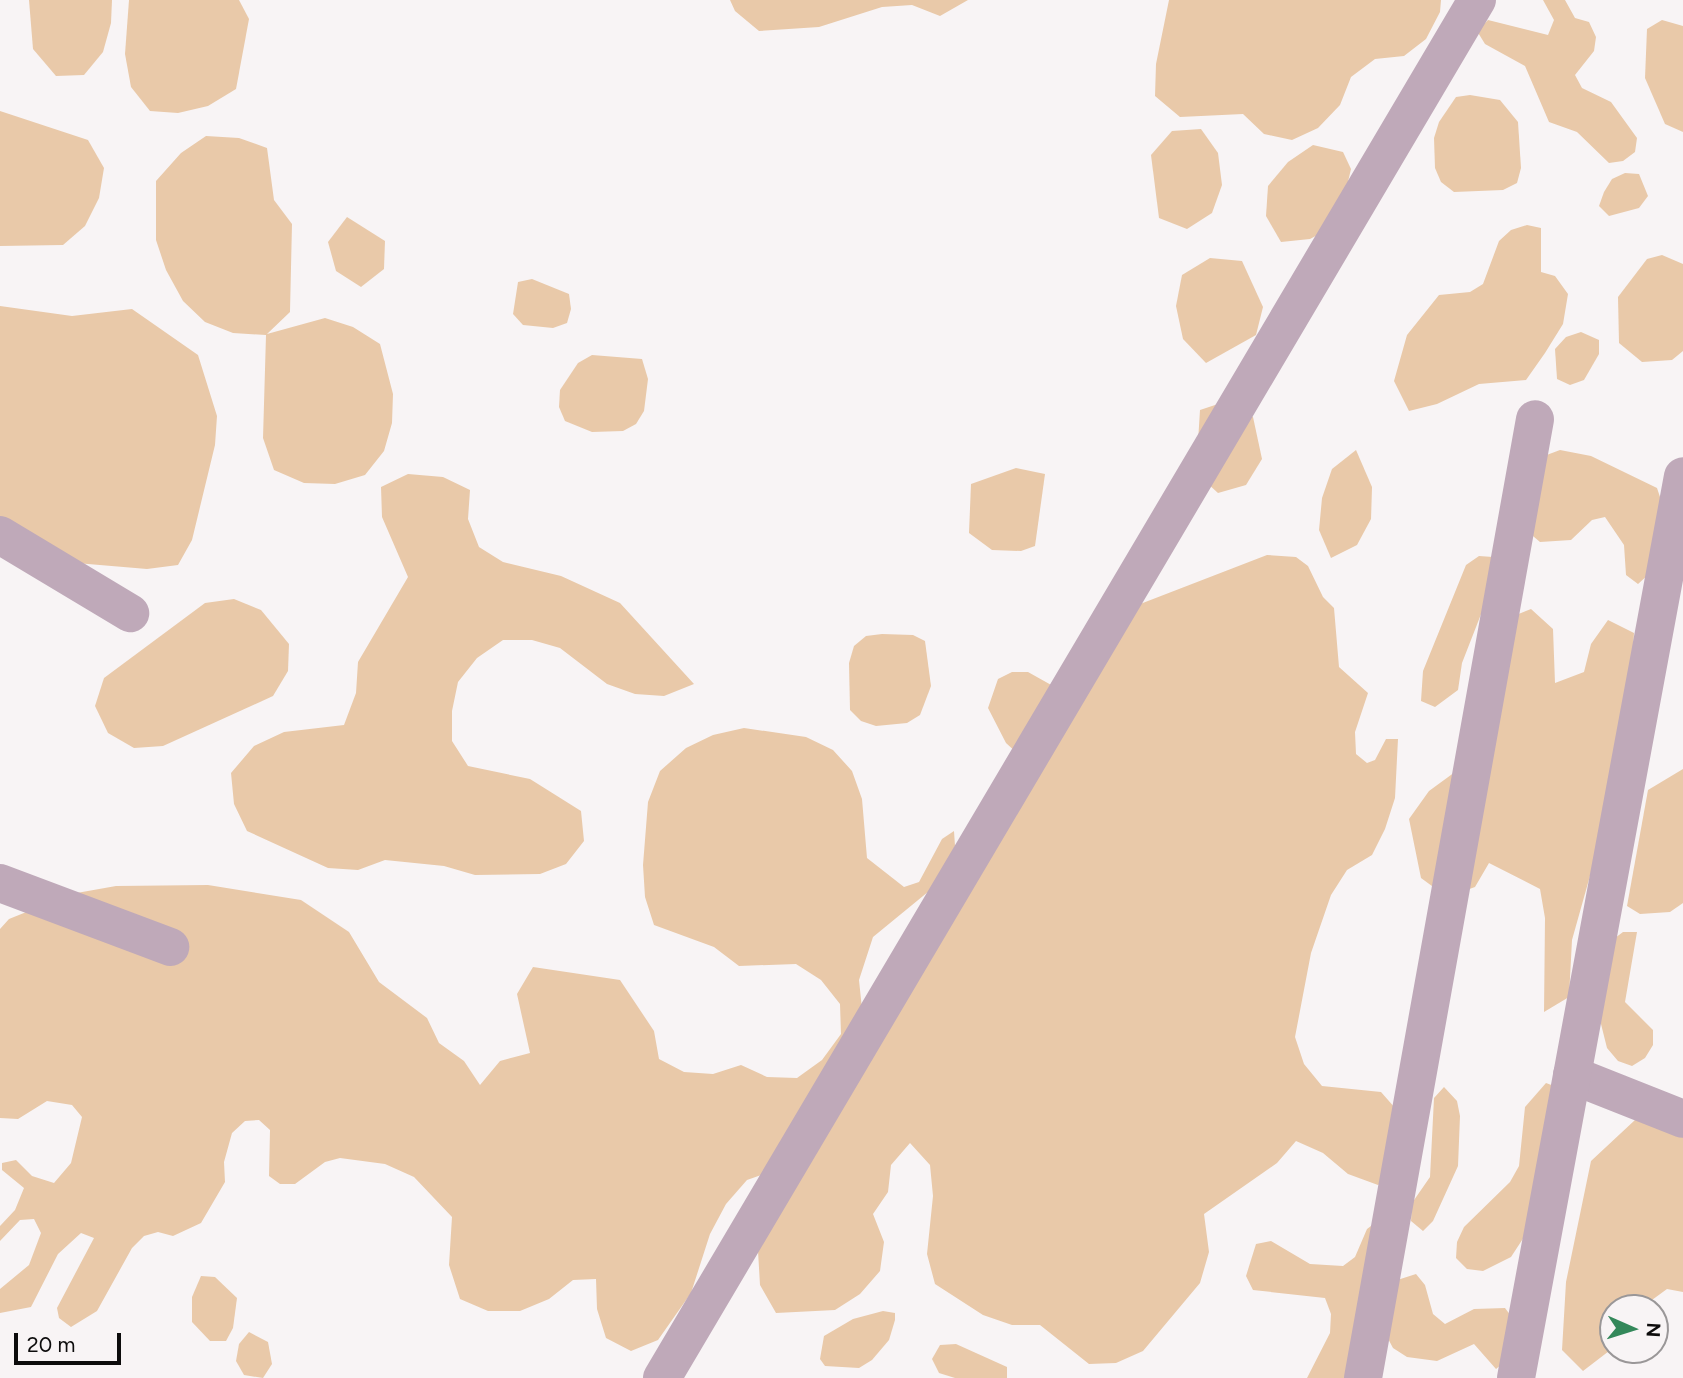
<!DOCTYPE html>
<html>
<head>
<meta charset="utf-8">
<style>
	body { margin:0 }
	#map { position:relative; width:1683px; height:1378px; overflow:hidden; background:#f8f4f5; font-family:Figtree,sans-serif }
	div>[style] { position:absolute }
	.green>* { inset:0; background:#e9c9a9 }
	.minor>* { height:38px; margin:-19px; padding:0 19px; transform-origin:19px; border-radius:19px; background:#bfa9b9 }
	span { translate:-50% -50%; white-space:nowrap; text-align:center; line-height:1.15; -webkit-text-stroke:5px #f8f4f5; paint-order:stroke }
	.north { position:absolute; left:1599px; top:1294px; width:70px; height:70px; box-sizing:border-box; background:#f8f4f5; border:2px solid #9a9798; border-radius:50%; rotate:93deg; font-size:19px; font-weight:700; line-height:28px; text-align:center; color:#0d0c0c }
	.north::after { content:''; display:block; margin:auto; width:24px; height:32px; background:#34885a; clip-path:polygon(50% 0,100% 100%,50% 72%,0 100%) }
	.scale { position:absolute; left:14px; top:1333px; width:107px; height:32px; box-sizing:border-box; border:4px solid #0d0c0c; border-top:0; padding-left:9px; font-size:21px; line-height:24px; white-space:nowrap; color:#0d0c0c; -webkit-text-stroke:5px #f8f4f5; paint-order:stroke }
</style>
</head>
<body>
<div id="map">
	<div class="green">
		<i style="clip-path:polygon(29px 0,112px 0,111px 23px,103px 52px,84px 75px,56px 76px,33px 49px)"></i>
		<i style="clip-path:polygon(129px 0,239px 0,249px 19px,236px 89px,208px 106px,178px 113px,150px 111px,131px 87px,125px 54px)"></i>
		<i style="clip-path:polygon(730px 0,968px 0,940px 16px,912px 5px,882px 7px,819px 27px,759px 31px,735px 11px)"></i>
		<i style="clip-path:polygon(1169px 0,1441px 0,1440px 12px,1426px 39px,1404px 56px,1375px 59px,1351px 77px,1340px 105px,1318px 128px,1292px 140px,1264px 134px,1243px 114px,1180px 117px,1155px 96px,1156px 64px)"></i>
		<i style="clip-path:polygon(1543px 0,1565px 0,1575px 18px,1589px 22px,1596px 37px,1594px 51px,1575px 75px,1582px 88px,1611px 102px,1637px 138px,1635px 152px,1623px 161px,1609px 163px,1577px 132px,1549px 122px,1525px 66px,1485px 44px,1477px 31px,1488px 20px,1548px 35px,1554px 20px)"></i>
		<i style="clip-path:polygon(1662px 20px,1683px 26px,1683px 132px,1665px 124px,1645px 78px,1647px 29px)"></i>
		<i style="clip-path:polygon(1470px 95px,1500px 100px,1518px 122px,1521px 168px,1517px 183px,1503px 190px,1454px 192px,1441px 182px,1435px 168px,1434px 138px,1439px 122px,1456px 97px)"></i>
		<i style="clip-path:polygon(0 111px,88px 140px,104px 168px,99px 198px,85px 226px,63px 245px,0 246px)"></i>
		<i style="clip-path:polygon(1201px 129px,1218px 153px,1222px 185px,1212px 213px,1187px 229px,1159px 218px,1151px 155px,1172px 131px)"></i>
		<i style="clip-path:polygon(206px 136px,239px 138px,267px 148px,274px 200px,292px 224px,290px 312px,267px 334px,325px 318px,353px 327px,380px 344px,393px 394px,392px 423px,384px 451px,365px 475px,335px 484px,304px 483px,274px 470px,263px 438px,266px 335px,233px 333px,205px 322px,183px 301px,166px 270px,156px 240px,156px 181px,181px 153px)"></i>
		<i style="clip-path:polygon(1313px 145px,1343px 152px,1351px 169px,1338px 224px,1310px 239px,1281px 242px,1266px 216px,1268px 186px,1288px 162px)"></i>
		<i style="clip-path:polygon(1625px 173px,1639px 174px,1648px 196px,1639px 208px,1609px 216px,1599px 206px,1604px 192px,1612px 179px)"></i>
		<i style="clip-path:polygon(347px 217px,385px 241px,384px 269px,361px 287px,336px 271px,328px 242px)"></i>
		<i style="clip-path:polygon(1527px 225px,1541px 228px,1541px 272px,1555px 276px,1568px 294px,1563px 324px,1545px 353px,1526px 380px,1479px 384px,1437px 404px,1409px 411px,1394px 381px,1407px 335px,1439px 295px,1470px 292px,1483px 284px,1499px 241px,1511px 230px)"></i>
		<i style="clip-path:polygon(1662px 255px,1683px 264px,1683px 351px,1672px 360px,1642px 362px,1619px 343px,1618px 297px,1647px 259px)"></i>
		<i style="clip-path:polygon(1210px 258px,1242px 261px,1263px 307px,1256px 335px,1206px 363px,1183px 339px,1176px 306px,1182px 275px)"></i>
		<i style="clip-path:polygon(532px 279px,569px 294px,571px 309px,567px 323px,553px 328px,523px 325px,513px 314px,518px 282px)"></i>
		<i style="clip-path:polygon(0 306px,72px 316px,132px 309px,198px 355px,217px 416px,215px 445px,192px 540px,178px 565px,147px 569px,29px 559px,0 547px)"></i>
		<i style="clip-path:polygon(1581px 332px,1599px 340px,1599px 354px,1584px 380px,1570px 385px,1557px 379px,1555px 349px,1566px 337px)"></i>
		<i style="clip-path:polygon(592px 355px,642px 359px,648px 379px,644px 411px,636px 424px,623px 431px,592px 432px,565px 421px,559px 407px,560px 390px,578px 363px)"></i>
		<i style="clip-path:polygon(1230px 400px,1253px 417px,1262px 459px,1246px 485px,1218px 493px,1196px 473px,1200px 410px)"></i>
		<i style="clip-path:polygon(1356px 450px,1372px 487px,1371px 519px,1357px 545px,1331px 558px,1319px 530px,1322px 498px,1332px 469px)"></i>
		<i style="clip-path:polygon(1560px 450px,1591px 456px,1657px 488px,1662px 503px,1649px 574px,1638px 584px,1626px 575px,1624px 545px,1605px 517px,1592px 520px,1571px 540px,1540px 542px,1527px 531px,1544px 456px)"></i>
		<i style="clip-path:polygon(1016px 468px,1045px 474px,1035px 546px,1021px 551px,992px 550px,969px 533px,971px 484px)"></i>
		<i style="clip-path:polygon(408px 474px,443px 477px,470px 490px,468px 519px,479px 547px,503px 562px,561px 576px,620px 603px,694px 684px,664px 696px,635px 694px,607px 684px,560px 648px,532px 640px,503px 640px,477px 658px,458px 682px,452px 711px,452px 741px,468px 766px,530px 779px,581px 811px,584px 841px,566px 864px,540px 874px,475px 875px,444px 866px,385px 860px,358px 870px,328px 868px,247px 831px,234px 804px,231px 773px,254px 746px,284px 732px,344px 725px,356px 693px,358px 662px,408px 577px,382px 517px,381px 487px)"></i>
		<i style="clip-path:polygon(1267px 555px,1296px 557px,1308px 566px,1323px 597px,1334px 608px,1339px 667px,1368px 693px,1355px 732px,1356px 754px,1367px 763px,1375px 760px,1386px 739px,1398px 739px,1395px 798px,1385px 829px,1372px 855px,1347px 870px,1331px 895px,1311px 953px,1295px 1037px,1304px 1064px,1322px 1086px,1381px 1092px,1403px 1117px,1403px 1170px,1378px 1185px,1348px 1174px,1323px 1153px,1296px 1141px,1277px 1163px,1204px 1214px,1209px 1252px,1200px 1283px,1143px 1351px,1116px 1363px,1089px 1364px,1040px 1325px,1012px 1325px,983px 1315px,935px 1284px,927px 1254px,933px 1196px,930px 1165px,910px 1143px,891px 1165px,888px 1192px,873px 1214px,884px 1242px,880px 1271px,860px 1294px,835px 1310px,776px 1313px,760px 1285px,758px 1251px,784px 1167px,747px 1180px,726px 1204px,710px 1234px,691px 1293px,658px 1340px,631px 1351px,606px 1338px,597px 1309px,596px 1279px,573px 1280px,549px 1299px,520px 1311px,488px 1311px,460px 1299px,449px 1265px,452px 1217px,414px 1177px,385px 1164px,340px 1158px,325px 1162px,295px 1184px,280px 1184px,269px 1176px,270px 1130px,259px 1120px,245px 1121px,232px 1133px,224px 1162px,225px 1182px,201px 1223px,173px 1236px,158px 1232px,144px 1236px,132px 1248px,97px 1311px,71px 1327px,59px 1318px,57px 1308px,94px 1238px,81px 1233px,58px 1254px,31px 1307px,0 1313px,0 1289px,29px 1265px,41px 1233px,34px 1219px,20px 1220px,0 1241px,0 1226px,15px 1210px,24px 1188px,2px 1170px,2px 1163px,16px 1160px,32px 1176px,54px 1183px,71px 1163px,82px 1117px,72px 1105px,47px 1101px,18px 1119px,0 1118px,0 929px,9px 919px,71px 894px,116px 886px,208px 885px,301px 900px,349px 932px,379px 982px,427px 1018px,439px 1043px,464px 1061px,480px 1085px,500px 1061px,530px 1053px,517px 994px,533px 967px,620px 980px,654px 1031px,659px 1059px,684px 1072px,713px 1074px,741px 1065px,767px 1077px,797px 1078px,822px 1060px,841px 1034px,840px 1004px,821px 980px,796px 964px,739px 966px,714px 947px,654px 925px,645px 897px,643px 865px,648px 802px,660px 771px,686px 748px,713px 735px,744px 728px,806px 737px,833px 750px,852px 771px,862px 799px,867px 858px,904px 887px,919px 882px,942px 839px,954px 831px,955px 846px,934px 887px,873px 937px,859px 980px,862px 1009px,1019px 755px,1006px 743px,988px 708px,998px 679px,1012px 672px,1028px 672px,1053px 686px,1135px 606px)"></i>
		<i style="clip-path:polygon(1479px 556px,1493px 557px,1492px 586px,1462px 663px,1458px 690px,1435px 707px,1421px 701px,1423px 671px,1466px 565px)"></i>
		<i style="clip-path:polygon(234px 599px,261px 610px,289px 644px,288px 671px,273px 696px,163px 746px,134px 748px,108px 733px,95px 706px,104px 678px,205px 603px)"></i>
		<i style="clip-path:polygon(1531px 609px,1553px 629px,1555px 683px,1584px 672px,1591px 644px,1608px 620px,1634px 633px,1627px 744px,1572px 940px,1569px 997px,1544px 1012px,1545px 918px,1540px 889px,1489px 863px,1475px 887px,1447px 897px,1421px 878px,1409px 819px,1429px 791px,1455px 772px,1501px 621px)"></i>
		<i style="clip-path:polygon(882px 634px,913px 635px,925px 641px,931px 686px,920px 715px,907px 723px,876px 726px,861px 721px,850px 710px,849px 663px,854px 646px,866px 636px)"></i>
		<i style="clip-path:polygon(1683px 769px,1683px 903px,1670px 912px,1640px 914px,1627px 906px,1648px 790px)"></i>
		<i style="clip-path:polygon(1623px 932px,1637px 932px,1625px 1002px,1653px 1030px,1653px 1045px,1645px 1058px,1632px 1066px,1618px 1061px,1607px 1048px,1595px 1000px,1611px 941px)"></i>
		<i style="clip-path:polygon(1546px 1083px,1554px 1086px,1528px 1231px,1511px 1257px,1483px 1271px,1467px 1269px,1456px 1258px,1457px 1242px,1464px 1227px,1510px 1182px,1519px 1166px,1525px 1107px)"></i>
		<i style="clip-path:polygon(1444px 1087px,1457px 1101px,1460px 1116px,1458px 1166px,1433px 1221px,1423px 1231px,1411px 1221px,1412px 1203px,1430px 1177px,1434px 1098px)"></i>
		<i style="clip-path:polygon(1635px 1120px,1683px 1120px,1683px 1292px,1667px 1289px,1641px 1308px,1613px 1308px,1613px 1348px,1583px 1371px,1562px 1350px,1566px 1282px,1591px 1161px)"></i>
		<i style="clip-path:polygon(1379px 1220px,1355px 1378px,1307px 1378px,1330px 1333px,1331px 1314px,1325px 1298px,1253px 1290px,1246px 1276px,1256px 1244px,1271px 1241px,1310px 1264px,1343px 1266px,1355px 1257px,1367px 1229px)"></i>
		<i style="clip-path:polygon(1416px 1274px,1425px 1285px,1433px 1314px,1445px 1324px,1474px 1309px,1505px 1308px,1520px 1328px,1508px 1359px,1496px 1369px,1474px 1344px,1437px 1361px,1407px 1357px,1393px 1348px,1385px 1333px,1388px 1283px)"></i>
		<i style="clip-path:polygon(201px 1276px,215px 1277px,237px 1298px,233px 1328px,226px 1341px,210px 1341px,192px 1322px,192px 1297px)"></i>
		<i style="clip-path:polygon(883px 1311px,895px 1313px,895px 1320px,889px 1340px,872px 1360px,859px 1368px,825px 1366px,820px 1359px,824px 1336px,853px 1319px)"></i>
		<i style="clip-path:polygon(249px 1332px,268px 1342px,272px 1364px,263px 1378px,244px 1375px,236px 1361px,239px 1344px)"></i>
		<i style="clip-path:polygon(956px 1344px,1007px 1367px,1007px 1378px,955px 1378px,939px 1373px,932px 1359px,940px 1345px)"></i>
	</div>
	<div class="minor">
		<i style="left:0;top:535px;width:152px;rotate:31deg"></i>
		<i style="left:0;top:883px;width:182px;rotate:20.6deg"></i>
		<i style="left:1572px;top:1075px;width:119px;rotate:21.6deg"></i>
		<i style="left:662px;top:1378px;width:1601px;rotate:-59.4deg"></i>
		<i style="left:1363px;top:1378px;width:974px;rotate:-79.83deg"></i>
		<i style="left:1516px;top:1378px;width:917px;rotate:-79.51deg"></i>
	</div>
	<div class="north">N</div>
	<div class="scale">20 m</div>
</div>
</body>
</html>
